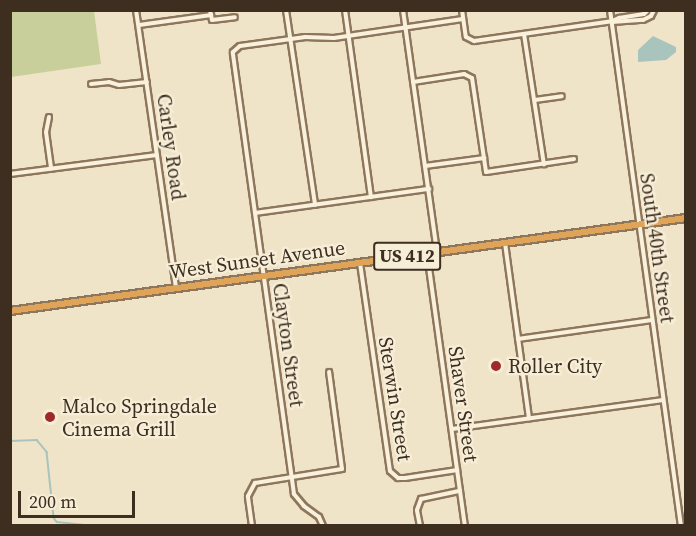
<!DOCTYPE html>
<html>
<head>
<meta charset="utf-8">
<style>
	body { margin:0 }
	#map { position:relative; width:696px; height:536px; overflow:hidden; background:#f0e4c8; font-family:"Source Serif 4",serif }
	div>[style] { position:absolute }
	.green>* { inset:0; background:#c9cf9b }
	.water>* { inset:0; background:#a9c4bc }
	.stream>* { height:1.5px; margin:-0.75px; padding:0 0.75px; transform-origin:0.75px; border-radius:0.75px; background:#a9c4bc }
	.roads { filter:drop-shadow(2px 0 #8d765c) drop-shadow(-2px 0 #8d765c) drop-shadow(0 2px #8d765c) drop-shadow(0 -2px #8d765c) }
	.minor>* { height:4px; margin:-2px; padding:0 2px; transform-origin:2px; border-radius:2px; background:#faf1dc }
	.highway>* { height:6px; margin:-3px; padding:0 3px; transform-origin:3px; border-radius:3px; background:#e0a458 }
	.dots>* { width:16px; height:16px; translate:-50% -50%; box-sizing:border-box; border:3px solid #f7eed8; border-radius:50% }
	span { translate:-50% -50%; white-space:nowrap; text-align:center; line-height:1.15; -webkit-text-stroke:4.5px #f7eed8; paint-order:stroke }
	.shield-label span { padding:2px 4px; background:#f7eed8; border:2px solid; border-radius:4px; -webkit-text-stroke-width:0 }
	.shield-label { font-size:18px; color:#3d2e20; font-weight:700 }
	.street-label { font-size:20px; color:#3d2e20 }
	.poi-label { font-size:20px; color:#3d2e20 }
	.left { translate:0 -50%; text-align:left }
	.frame { position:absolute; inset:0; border:12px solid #3d2e20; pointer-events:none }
	.scale { position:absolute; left:18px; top:491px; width:117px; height:27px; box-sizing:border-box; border:3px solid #3d2e20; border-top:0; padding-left:8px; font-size:18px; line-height:21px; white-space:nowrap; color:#3d2e20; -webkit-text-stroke:4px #f7eed8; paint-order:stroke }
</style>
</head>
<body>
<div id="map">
	<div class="green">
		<i style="clip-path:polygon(10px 11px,94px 11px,101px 64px,11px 77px)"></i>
	</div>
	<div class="water">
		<i style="clip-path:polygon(653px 36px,676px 47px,676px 52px,666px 60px,638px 62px,638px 50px)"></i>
	</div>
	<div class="stream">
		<i style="left:10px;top:441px;width:27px;rotate:-2deg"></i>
		<i style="left:37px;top:440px;width:16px;rotate:50deg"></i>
		<i style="left:47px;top:452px;width:66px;rotate:83.9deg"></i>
		<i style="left:54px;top:518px;width:5px;rotate:53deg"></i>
		<i style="left:57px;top:522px;width:39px;rotate:6deg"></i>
	</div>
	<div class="roads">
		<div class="minor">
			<i style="left:136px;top:10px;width:281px;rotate:81.8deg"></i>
			<i style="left:210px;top:10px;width:10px;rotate:79deg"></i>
			<i style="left:212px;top:20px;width:23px;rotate:-7deg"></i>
			<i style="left:286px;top:10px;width:197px;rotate:81.5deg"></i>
			<i style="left:345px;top:10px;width:189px;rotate:82.1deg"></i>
			<i style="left:403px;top:10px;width:244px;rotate:82deg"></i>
			<i style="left:462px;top:10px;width:27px;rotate:82deg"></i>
			<i style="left:466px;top:37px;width:9px;rotate:27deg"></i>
			<i style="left:474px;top:41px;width:139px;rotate:-8.2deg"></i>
			<i style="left:612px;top:21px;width:8px;rotate:-23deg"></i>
			<i style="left:619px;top:18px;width:25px;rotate:-9deg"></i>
			<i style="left:644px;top:14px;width:6px;rotate:-45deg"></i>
			<i style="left:610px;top:10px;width:521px;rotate:82.17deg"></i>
			<i style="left:612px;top:22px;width:31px;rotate:-4deg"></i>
			<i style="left:643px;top:20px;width:9px;rotate:-27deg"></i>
			<i style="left:651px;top:16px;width:7px;rotate:-63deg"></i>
			<i style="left:139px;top:25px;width:73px;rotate:-7.9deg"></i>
			<i style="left:524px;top:34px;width:132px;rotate:81.3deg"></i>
			<i style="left:413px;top:82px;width:52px;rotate:-8.9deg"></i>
			<i style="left:464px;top:74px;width:9px;rotate:27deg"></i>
			<i style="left:472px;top:78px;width:95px;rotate:81.5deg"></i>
			<i style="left:486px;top:172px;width:89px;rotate:-8.4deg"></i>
			<i style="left:91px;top:84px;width:18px;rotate:-6deg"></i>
			<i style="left:109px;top:82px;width:10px;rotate:17deg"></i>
			<i style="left:119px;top:85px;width:28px;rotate:-6deg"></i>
			<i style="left:535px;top:100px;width:27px;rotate:-8deg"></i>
			<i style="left:49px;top:117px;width:15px;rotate:101deg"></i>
			<i style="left:46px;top:132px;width:37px;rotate:82deg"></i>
			<i style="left:425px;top:166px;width:60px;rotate:-7.7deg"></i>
			<i style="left:10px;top:174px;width:148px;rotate:-7.4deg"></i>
			<i style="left:255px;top:213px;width:176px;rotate:-7.9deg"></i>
			<i style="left:505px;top:243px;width:177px;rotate:82.2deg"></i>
			<i style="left:360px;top:263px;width:210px;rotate:81.8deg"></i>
			<i style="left:390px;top:471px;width:11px;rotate:41deg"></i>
			<i style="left:398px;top:478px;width:7px"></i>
			<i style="left:405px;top:478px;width:53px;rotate:-8.7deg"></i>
			<i style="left:518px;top:339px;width:135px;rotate:-8.1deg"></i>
			<i style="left:452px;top:429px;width:213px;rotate:-7.8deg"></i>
			<i style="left:460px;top:491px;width:35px;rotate:82deg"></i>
			<i style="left:252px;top:526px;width:30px;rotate:-98deg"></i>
			<i style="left:248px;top:496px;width:15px;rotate:-62deg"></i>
			<i style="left:255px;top:483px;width:88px;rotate:-9.1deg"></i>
			<i style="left:342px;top:469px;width:98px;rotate:-97.6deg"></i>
			<i style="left:323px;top:526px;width:10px;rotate:-114deg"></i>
			<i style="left:319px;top:517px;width:19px;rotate:-144deg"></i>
			<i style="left:304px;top:506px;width:16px;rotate:-130deg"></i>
			<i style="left:294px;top:494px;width:446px;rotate:-97.9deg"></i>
			<i style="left:233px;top:52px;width:9px;rotate:-41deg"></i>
			<i style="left:240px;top:46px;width:66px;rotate:-7.9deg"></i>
			<i style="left:305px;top:37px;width:29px;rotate:2deg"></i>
			<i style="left:334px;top:38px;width:130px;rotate:-8.4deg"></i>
			<i style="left:420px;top:526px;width:16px;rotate:-101deg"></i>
			<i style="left:417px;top:510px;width:12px;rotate:-70deg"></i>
			<i style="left:421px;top:499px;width:40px;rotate:-12deg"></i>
			<i style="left:460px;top:491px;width:239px;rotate:-97.9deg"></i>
		</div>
		<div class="highway">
			<i style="left:10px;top:311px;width:682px;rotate:-7.83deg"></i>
		</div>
	</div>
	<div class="dots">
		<i style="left:496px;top:366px;background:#9e2a2b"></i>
		<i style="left:50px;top:417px;background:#9e2a2b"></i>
	</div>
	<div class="shield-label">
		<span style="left:407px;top:256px">US 412</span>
	</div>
	<div class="street-label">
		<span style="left:171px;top:147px;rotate:82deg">Carley Road</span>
		<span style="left:657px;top:248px;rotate:82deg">South 40th Street</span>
		<span style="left:257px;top:260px;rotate:-8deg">West Sunset Avenue</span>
		<span style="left:288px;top:345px;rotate:82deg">Clayton Street</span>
		<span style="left:395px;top:399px;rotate:81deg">Sterwin Street</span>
		<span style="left:463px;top:404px;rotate:82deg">Shaver Street</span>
	</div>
	<div class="poi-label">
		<span class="left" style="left:508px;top:366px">Roller City</span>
		<span class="left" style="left:62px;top:418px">Malco Springdale<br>Cinema Grill</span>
	</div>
	<div class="frame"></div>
	<div class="scale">200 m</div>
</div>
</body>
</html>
